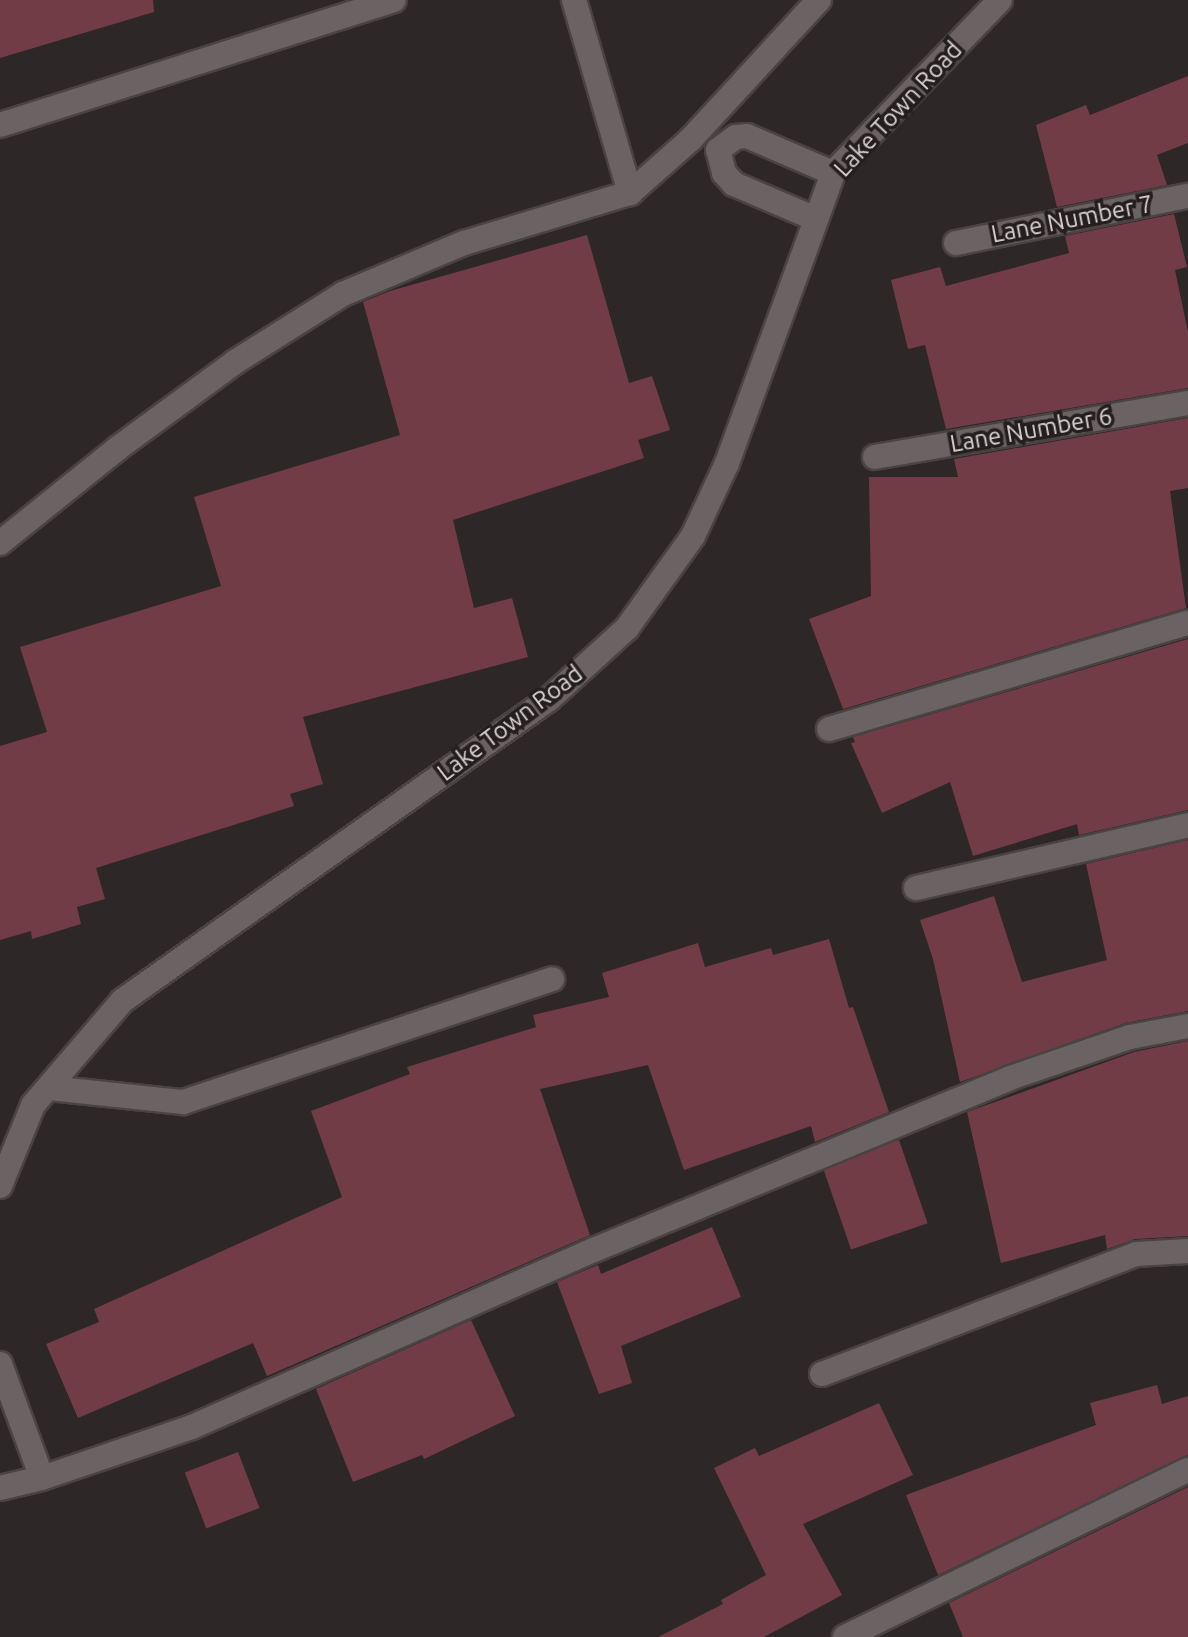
<!DOCTYPE html>
<html>
<head>
<meta charset="utf-8">
<style>
	body { margin:0 }
	#map { position:relative; width:1188px; height:1637px; overflow:hidden; background:#2e2728; font-family:Ubuntu,sans-serif }
	div>[style] { position:absolute }
	.building>* { inset:0; background:#723c47; transform-origin:0 0 }
	.roads { filter:drop-shadow(2px 0 #494344) drop-shadow(-2px 0 #494344) drop-shadow(0 2px #494344) drop-shadow(0 -2px #494344) }
	.street>* { height:24px; margin:-12px; padding:0 12px; transform-origin:12px; border-radius:12px; background:#6a6263 }
	span { translate:-50% -50%; white-space:nowrap; text-align:center; line-height:1.15; -webkit-text-stroke:7px #241e1f; paint-order:stroke }
	.street-label { font-size:24px; color:#d9d4d5 }
</style>
</head>
<body>
<div id="map">
	<div class="building">
		<i style="clip-path:polygon(0 0,153px 0,154px 12px,0 58px)"></i>
		<i style="clip-path:polygon(1188px 76px,1188px 143px,1157px 155px,1167px 185px,1057px 207px,1036px 125px,1086px 105px,1090px 115px)"></i>
		<i style="clip-path:polygon(1174px 214px,1187px 267px,1175px 270px,1188px 332px,1188px 388px,946px 429px,925px 345px,908px 349px,891px 280px,940px 267px,946px 286px,1069px 253px,1065px 236px)"></i>
		<i style="clip-path:polygon(587px 235px,629px 383px,652px 376px,670px 430px,638px 440px,644px 458px,453px 520px,474px 608px,512px 598px,528px 657px,303px 717px,323px 784px,290px 794px,294px 806px,96px 868px,105px 899px,77px 907px,81px 924px,32px 939px,31px 931px,0 940px,0 746px,47px 732px,20px 647px,221px 586px,194px 497px,400px 435px,363px 302px,390px 291px)"></i>
		<i style="clip-path:polygon(1188px 418px,1188px 488px,1170px 491px,1186px 608px,843px 709px,809px 619px,871px 596px,869px 477px,958px 477px,954px 459px)"></i>
		<i style="clip-path:polygon(1188px 639px,1188px 810px,1079px 835px,1077px 824px,973px 856px,950px 782px,882px 813px,851px 743px,855px 742px,853px 737px)"></i>
		<i style="clip-path:polygon(1188px 840px,1188px 1011px,1125px 1023px,960px 1082px,933px 959px,920px 920px,994px 896px,1022px 982px,1107px 960px,1086px 864px)"></i>
		<i style="clip-path:polygon(829px 939px,849px 1008px,853px 1007px,889px 1112px,815px 1142px,811px 1126px,684px 1170px,648px 1065px,540px 1089px,590px 1235px,267px 1376px,253px 1343px,78px 1418px,46px 1344px,99px 1322px,94px 1309px,342px 1197px,311px 1111px,410px 1074px,407px 1067px,536px 1027px,533px 1015px,609px 997px,602px 973px,698px 943px,705px 967px,771px 948px,773px 955px)"></i>
		<i style="clip-path:polygon(1188px 1041px,1188px 1236px,1135px 1239px,1107px 1249px,1105px 1235px,1001px 1263px,967px 1112px,1134px 1052px)"></i>
		<i style="left:899px;top:1140px;width:88px;height:81px;rotate:71deg"></i>
		<i style="clip-path:polygon(712px 1227px,741px 1297px,621px 1346px,632px 1383px,599px 1394px,557px 1282px,598px 1265px,601px 1274px)"></i>
		<i style="clip-path:polygon(471px 1320px,515px 1416px,424px 1459px,422px 1455px,353px 1482px,316px 1389px)"></i>
		<i style="clip-path:polygon(1157px 1385px,1162px 1404px,1188px 1396px,1188px 1455px,938px 1575px,906px 1495px,1096px 1425px,1090px 1403px)"></i>
		<i style="clip-path:polygon(879px 1403px,913px 1475px,803px 1524px,842px 1595px,764px 1637px,658px 1637px,723px 1604px,721px 1600px,766px 1575px,714px 1468px,755px 1448px,759px 1456px)"></i>
		<i style="left:238px;top:1452px;width:60px;height:57px;rotate:69deg"></i>
		<i style="clip-path:polygon(1188px 1487px,1188px 1637px,963px 1637px,949px 1603px)"></i>
	</div>
	<div class="roads">
		<div class="street">
			<i style="left:574px;top:0;width:201px;rotate:73.8deg"></i>
			<i style="left:0;top:125px;width:413px;rotate:-17.6deg"></i>
			<i style="left:718px;top:150px;width:24px;rotate:75deg"></i>
			<i style="left:724px;top:173px;width:15px;rotate:48deg"></i>
			<i style="left:734px;top:184px;width:89px;rotate:23.1deg"></i>
			<i style="left:718px;top:150px;width:22px;rotate:-36deg"></i>
			<i style="left:736px;top:137px;width:11px;rotate:-5deg"></i>
			<i style="left:747px;top:136px;width:94px;rotate:23.3deg"></i>
			<i style="left:956px;top:243px;width:237px;rotate:-11.5deg"></i>
			<i style="left:875px;top:457px;width:318px;rotate:-9.8deg"></i>
			<i style="left:0;top:543px;width:151px;rotate:-38.8deg"></i>
			<i style="left:118px;top:448px;width:145px;rotate:-36.3deg"></i>
			<i style="left:235px;top:362px;width:128px;rotate:-32.2deg"></i>
			<i style="left:343px;top:294px;width:131px;rotate:-22.9deg"></i>
			<i style="left:464px;top:243px;width:173px;rotate:-16.8deg"></i>
			<i style="left:630px;top:193px;width:81px;rotate:-41.5deg"></i>
			<i style="left:691px;top:139px;width:189px;rotate:-47.4deg"></i>
			<i style="left:829px;top:729px;width:374px;rotate:-16.5deg"></i>
			<i style="left:916px;top:888px;width:279px;rotate:-13deg"></i>
			<i style="left:49px;top:1088px;width:135px;rotate:6deg"></i>
			<i style="left:183px;top:1102px;width:389px;rotate:-18.4deg"></i>
			<i style="left:0;top:1186px;width:87px;rotate:-67.8deg"></i>
			<i style="left:33px;top:1105px;width:137px;rotate:-49.4deg"></i>
			<i style="left:122px;top:1001px;width:523px;rotate:-35.27deg"></i>
			<i style="left:549px;top:699px;width:105px;rotate:-42.3deg"></i>
			<i style="left:627px;top:628px;width:113px;rotate:-54.3deg"></i>
			<i style="left:693px;top:536px;width:81px;rotate:-65deg"></i>
			<i style="left:727px;top:463px;width:309px;rotate:-69.9deg"></i>
			<i style="left:833px;top:173px;width:240px;rotate:-46deg"></i>
			<i style="left:0;top:1364px;width:121px;rotate:69.8deg"></i>
			<i style="left:822px;top:1374px;width:336px;rotate:-20.9deg"></i>
			<i style="left:1136px;top:1254px;width:52px;rotate:-3.3deg"></i>
			<i style="left:0;top:1488px;width:43px;rotate:-13.4deg"></i>
			<i style="left:42px;top:1478px;width:158px;rotate:-18.8deg"></i>
			<i style="left:192px;top:1427px;width:441px;rotate:-23.8deg"></i>
			<i style="left:596px;top:1249px;width:448px;rotate:-22.4deg"></i>
			<i style="left:1010px;top:1078px;width:127px;rotate:-18.9deg"></i>
			<i style="left:1130px;top:1037px;width:59px;rotate:-10.7deg"></i>
			<i style="left:845px;top:1637px;width:381px;rotate:-26deg"></i>
		</div>
	</div>
	<div class="street-label">
		<span style="left:898px;top:109px;rotate:-47deg">Lake Town Road</span>
		<span style="left:1072px;top:219px;rotate:-11deg">Lane Number 7</span>
		<span style="left:1031px;top:430px;rotate:-10deg">Lane Number 6</span>
		<span style="left:510px;top:723px;rotate:-37deg">Lake Town Road</span>
	</div>
</div>
</body>
</html>
